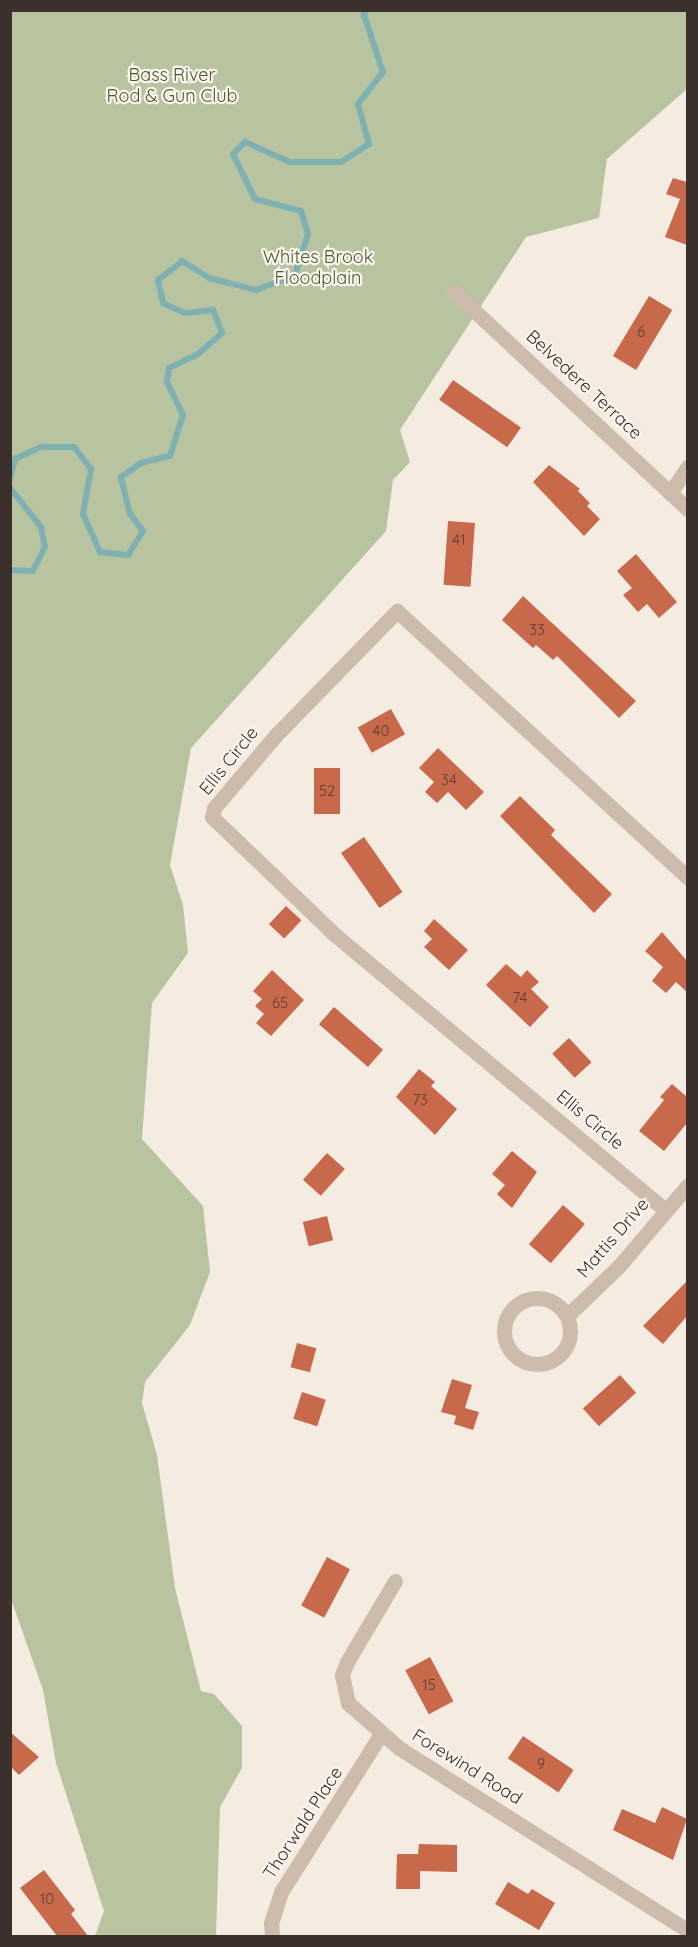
<!DOCTYPE html>
<html>
<head>
<meta charset="utf-8">
<style>
	body { margin:0 }
	#map { position:relative; width:698px; height:1947px; overflow:hidden; background:#f4ebe1; font-family:Quicksand,sans-serif }
	div>[style] { position:absolute }
	.green>* { inset:0; background:#b8c4a0 }
	.stream>* { height:6px; margin:-3px; padding:0 3px; transform-origin:3px; border-radius:3px; background:#7fb0b2 }
	.building>* { inset:0; background:#c8694b; transform-origin:0 0 }
	.minor>* { height:15px; margin:-7.5px; padding:0 7.5px; transform-origin:7.5px; border-radius:7.5px; background:#cdbbac }
	.minor>.ring { margin:-7.5px; padding:0; box-sizing:content-box; background:none; border:15px solid #cdbbac; border-radius:50% }
	span { translate:-50% -50%; white-space:nowrap; text-align:center; line-height:1.15; -webkit-text-stroke:4.5px #fbf5ee; paint-order:stroke }
	.number-label { font-size:15px; color:#5e3e33 }
	.number-label span { -webkit-text-stroke-width:0 }
	.park-label { font-size:18px; color:#4a5a2e }
	.street-label { font-size:18px; color:#3b302b }
	.frame { position:absolute; inset:0; border:12px solid #3b302b; pointer-events:none }
</style>
</head>
<body>
<div id="map">
	<div class="green">
		<i style="clip-path:polygon(10px 11px,687px 11px,687px 89px,607px 159px,599px 218px,526px 237px,400px 430px,410px 462px,393px 480px,386px 531px,191px 748px,170px 865px,183px 905px,188px 953px,152px 1003px,142px 1139px,203px 1206px,210px 1272px,190px 1325px,145px 1382px,142px 1403px,157px 1455px,175px 1588px,201px 1691px,214px 1694px,242px 1726px,242px 1768px,220px 1807px,216px 1936px,95px 1936px,104px 1911px,56px 1763px,43px 1690px,11px 1599px)"></i>
	</div>
	<div class="stream">
		<i style="left:10px;top:478px;width:20px;rotate:-75deg"></i>
		<i style="left:15px;top:459px;width:29px;rotate:-25deg"></i>
		<i style="left:41px;top:447px;width:33px"></i>
		<i style="left:74px;top:447px;width:28px;rotate:52deg"></i>
		<i style="left:91px;top:469px;width:46px;rotate:100.1deg"></i>
		<i style="left:83px;top:514px;width:42px;rotate:65.9deg"></i>
		<i style="left:100px;top:552px;width:28px;rotate:6deg"></i>
		<i style="left:128px;top:555px;width:28px;rotate:-58deg"></i>
		<i style="left:143px;top:531px;width:21px;rotate:-127deg"></i>
		<i style="left:130px;top:514px;width:38px;rotate:-104deg"></i>
		<i style="left:121px;top:477px;width:24px;rotate:-35deg"></i>
		<i style="left:141px;top:463px;width:30px;rotate:-14deg"></i>
		<i style="left:170px;top:456px;width:43px;rotate:-72.4deg"></i>
		<i style="left:183px;top:415px;width:37px;rotate:-116deg"></i>
		<i style="left:167px;top:382px;width:14px;rotate:-82deg"></i>
		<i style="left:169px;top:368px;width:32px;rotate:-26deg"></i>
		<i style="left:198px;top:354px;width:32px;rotate:-41deg"></i>
		<i style="left:222px;top:333px;width:25px;rotate:-111deg"></i>
		<i style="left:213px;top:310px;width:28px;rotate:174deg"></i>
		<i style="left:185px;top:313px;width:24px;rotate:-156deg"></i>
		<i style="left:163px;top:303px;width:24px;rotate:-102deg"></i>
		<i style="left:158px;top:280px;width:31px;rotate:-38deg"></i>
		<i style="left:182px;top:261px;width:32px;rotate:32deg"></i>
		<i style="left:209px;top:278px;width:49px;rotate:14.3deg"></i>
		<i style="left:256px;top:290px;width:42px;rotate:-21deg"></i>
		<i style="left:295px;top:275px;width:43px;rotate:-72.4deg"></i>
		<i style="left:308px;top:234px;width:24px;rotate:-107deg"></i>
		<i style="left:301px;top:211px;width:48px;rotate:-165.4deg"></i>
		<i style="left:255px;top:199px;width:50px;rotate:-116.1deg"></i>
		<i style="left:233px;top:154px;width:17px;rotate:-45deg"></i>
		<i style="left:245px;top:142px;width:49px;rotate:24deg"></i>
		<i style="left:290px;top:162px;width:51px"></i>
		<i style="left:341px;top:162px;width:33px;rotate:-33deg"></i>
		<i style="left:369px;top:144px;width:41px;rotate:-105.4deg"></i>
		<i style="left:358px;top:104px;width:41px;rotate:-52deg"></i>
		<i style="left:383px;top:72px;width:60px;rotate:-108.4deg"></i>
		<i style="left:364px;top:15px;width:5px;rotate:-68deg"></i>
		<i style="left:10px;top:488px;width:50px;rotate:51.5deg"></i>
		<i style="left:41px;top:527px;width:20px;rotate:79deg"></i>
		<i style="left:45px;top:547px;width:27px;rotate:117deg"></i>
		<i style="left:33px;top:571px;width:23px;rotate:-178deg"></i>
	</div>
	<div class="building">
		<i style="clip-path:polygon(673px 178px,687px 182px,687px 245px,665px 237px,680px 199px,666px 194px)"></i>
		<i style="left:649px;top:296px;width:27px;height:70px;rotate:31deg"></i>
		<i style="left:453px;top:380px;width:83px;height:24px;rotate:35deg"></i>
		<i style="clip-path:polygon(549px 465px,580px 489px,578px 491px,590px 503px,587px 506px,600px 519px,584px 536px,533px 482px)"></i>
		<i style="left:448px;top:521px;width:27px;height:64px;rotate:4deg"></i>
		<i style="clip-path:polygon(636px 554px,677px 602px,659px 618px,647px 604px,638px 612px,623px 595px,632px 588px,617px 571px)"></i>
		<i style="clip-path:polygon(523px 596px,636px 701px,619px 718px,557px 656px,553px 660px,536px 645px,533px 648px,502px 620px)"></i>
		<i style="left:391px;top:709px;width:29px;height:38px;rotate:61deg"></i>
		<i style="clip-path:polygon(438px 748px,484px 792px,466px 810px,448px 792px,437px 803px,425px 792px,434px 782px,419px 768px)"></i>
		<i style="left:314px;top:768px;width:26px;height:46px"></i>
		<i style="clip-path:polygon(520px 796px,555px 830px,551px 835px,612px 894px,594px 913px,500px 816px)"></i>
		<i style="left:364px;top:837px;width:67px;height:28px;rotate:55deg"></i>
		<i style="left:286px;top:906px;width:21px;height:25px;rotate:43deg"></i>
		<i style="clip-path:polygon(434px 919px,468px 950px,449px 970px,424px 947px,432px 939px,424px 931px)"></i>
		<i style="clip-path:polygon(662px 932px,687px 961px,687px 992px,676px 982px,666px 993px,652px 981px,663px 967px,645px 951px)"></i>
		<i style="clip-path:polygon(506px 964px,521px 977px,527px 970px,539px 982px,531px 989px,549px 1007px,530px 1027px,486px 985px)"></i>
		<i style="clip-path:polygon(272px 970px,304px 1000px,271px 1036px,256px 1023px,264px 1014px,255px 1006px,262px 999px,253px 991px)"></i>
		<i style="left:334px;top:1007px;width:65px;height:23px;rotate:41deg"></i>
		<i style="left:569px;top:1038px;width:33px;height:23px;rotate:47deg"></i>
		<i style="clip-path:polygon(419px 1069px,435px 1082px,431px 1086px,457px 1109px,435px 1135px,396px 1097px)"></i>
		<i style="clip-path:polygon(672px 1084px,687px 1097px,687px 1123px,664px 1151px,639px 1131px,664px 1100px,660px 1097px)"></i>
		<i style="clip-path:polygon(512px 1151px,537px 1172px,512px 1208px,497px 1194px,505px 1185px,492px 1174px)"></i>
		<i style="left:327px;top:1153px;width:24px;height:36px;rotate:42deg"></i>
		<i style="left:563px;top:1205px;width:29px;height:52px;rotate:41deg"></i>
		<i style="left:327px;top:1216px;width:25px;height:25px;rotate:76deg"></i>
		<i style="clip-path:polygon(687px 1281px,687px 1316px,663px 1344px,643px 1326px)"></i>
		<i style="left:297px;top:1343px;width:20px;height:25px;rotate:15deg"></i>
		<i style="left:620px;top:1375px;width:24px;height:50px;rotate:48deg"></i>
		<i style="clip-path:polygon(452px 1379px,472px 1385px,465px 1408px,479px 1412px,473px 1430px,454px 1424px,456px 1416px,441px 1412px)"></i>
		<i style="left:302px;top:1392px;width:25px;height:28px;rotate:18deg"></i>
		<i style="left:327px;top:1557px;width:26px;height:55px;rotate:28deg"></i>
		<i style="left:430px;top:1657px;width:50px;height:28px;rotate:62deg"></i>
		<i style="clip-path:polygon(10px 1732px,39px 1757px,19px 1775px,10px 1766px)"></i>
		<i style="left:523px;top:1736px;width:61px;height:27px;rotate:34deg"></i>
		<i style="clip-path:polygon(662px 1807px,687px 1819px,673px 1860px,613px 1830px,622px 1809px,655px 1823px)"></i>
		<i style="clip-path:polygon(419px 1844px,457px 1845px,457px 1872px,420px 1871px,420px 1889px,396px 1889px,397px 1854px,418px 1854px)"></i>
		<i style="clip-path:polygon(44px 1870px,75px 1910px,71px 1914px,88px 1936px,57px 1936px,20px 1888px)"></i>
		<i style="clip-path:polygon(508px 1882px,528px 1894px,532px 1889px,555px 1903px,539px 1930px,495px 1904px)"></i>
	</div>
	<div class="minor">
		<i style="left:453px;top:291px;width:321px;rotate:42.9deg"></i>
		<i style="left:670px;top:493px;width:32px;rotate:-56deg"></i>
		<i style="left:664px;top:1209px;width:432px;rotate:-140.2deg"></i>
		<i style="left:332px;top:932px;width:166px;rotate:-136.2deg"></i>
		<i style="left:212px;top:817px;width:9px;rotate:-77deg"></i>
		<i style="left:214px;top:808px;width:94px;rotate:-49.7deg"></i>
		<i style="left:275px;top:736px;width:175px;rotate:-45.7deg"></i>
		<i style="left:397px;top:611px;width:395px;rotate:42.5deg"></i>
		<i class="ring" style="left:504px;top:1298px;width:51px;height:51px"></i>
		<i style="left:567px;top:1316px;width:72px;rotate:-43.9deg"></i>
		<i style="left:619px;top:1266px;width:106px;rotate:-49.6deg"></i>
		<i style="left:395px;top:1581px;width:94px;rotate:120.7deg"></i>
		<i style="left:347px;top:1662px;width:14px;rotate:111deg"></i>
		<i style="left:342px;top:1675px;width:29px;rotate:78deg"></i>
		<i style="left:348px;top:1703px;width:68px;rotate:41.4deg"></i>
		<i style="left:399px;top:1748px;width:342px;rotate:32.3deg"></i>
		<i style="left:272px;top:1936px;width:13px;rotate:-94deg"></i>
		<i style="left:271px;top:1923px;width:33px;rotate:-72deg"></i>
		<i style="left:281px;top:1892px;width:187px;rotate:-57.7deg"></i>
	</div>
	<div class="number-label">
		<span style="left:641px;top:332px">6</span>
		<span style="left:459px;top:540px">41</span>
		<span style="left:537px;top:630px">33</span>
		<span style="left:381px;top:731px">40</span>
		<span style="left:449px;top:780px">34</span>
		<span style="left:327px;top:791px">52</span>
		<span style="left:520px;top:998px">74</span>
		<span style="left:280px;top:1003px">65</span>
		<span style="left:420px;top:1100px">73</span>
		<span style="left:429px;top:1685px">15</span>
		<span style="left:541px;top:1764px">9</span>
		<span style="left:47px;top:1899px">10</span>
	</div>
	<div class="park-label">
		<span style="left:172px;top:86px">Bass River<br>Rod &amp; Gun Club</span>
		<span style="left:318px;top:268px">Whites Brook<br>Floodplain</span>
	</div>
	<div class="street-label">
		<span style="left:584px;top:385px;rotate:43deg">Belvedere Terrace</span>
		<span style="left:229px;top:761px;rotate:-51deg">Ellis Circle</span>
		<span style="left:590px;top:1120px;rotate:40deg">Ellis Circle</span>
		<span style="left:613px;top:1238px;rotate:-49deg">Mattis Drive</span>
		<span style="left:467px;top:1767px;rotate:32deg">Forewind Road</span>
		<span style="left:303px;top:1823px;rotate:-57deg">Thorwald Place</span>
	</div>
	<div class="frame"></div>
</div>
</body>
</html>
